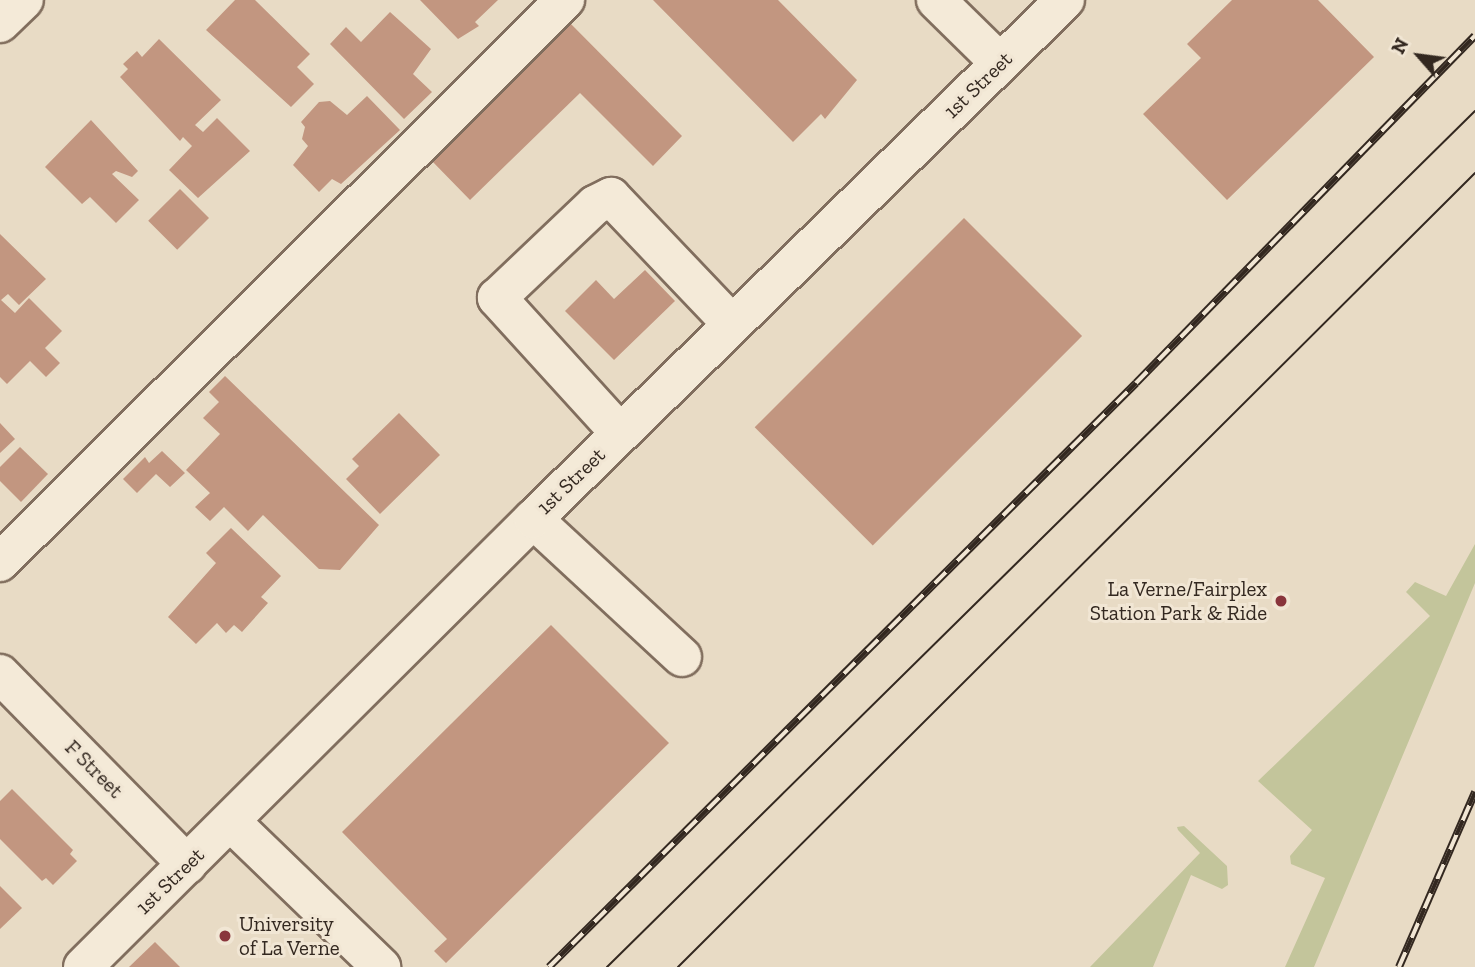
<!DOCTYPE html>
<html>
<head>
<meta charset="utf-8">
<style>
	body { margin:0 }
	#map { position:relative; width:1475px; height:967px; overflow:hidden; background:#e8dbc5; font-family:"Zilla Slab",serif }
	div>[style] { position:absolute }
	.green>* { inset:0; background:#c3c59b }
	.building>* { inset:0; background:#c29680; transform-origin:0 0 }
	.roads { filter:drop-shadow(2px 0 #816e5e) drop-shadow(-2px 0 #816e5e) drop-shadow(0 2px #816e5e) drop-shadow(0 -2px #816e5e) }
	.minor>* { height:38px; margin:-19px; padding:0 19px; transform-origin:19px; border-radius:19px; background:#f4ead8 }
	.tram>* { height:2px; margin:-1px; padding:0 1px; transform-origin:1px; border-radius:1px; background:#332820 }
	.rail>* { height:8px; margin-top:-4px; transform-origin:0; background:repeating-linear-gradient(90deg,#f1e6d4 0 16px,#332820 0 32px); box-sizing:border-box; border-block:2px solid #332820 }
	.dots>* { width:19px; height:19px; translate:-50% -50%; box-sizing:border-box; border:4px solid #f1e6d4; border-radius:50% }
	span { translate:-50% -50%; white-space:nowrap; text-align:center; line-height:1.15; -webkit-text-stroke:6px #f1e6d4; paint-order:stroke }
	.street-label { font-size:21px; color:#332820 }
	.poi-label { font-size:21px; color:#332820 }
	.right { translate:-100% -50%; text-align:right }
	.left { translate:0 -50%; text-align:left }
	.north { position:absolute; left:1384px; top:21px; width:70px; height:70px; -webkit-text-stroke:5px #f1e6d4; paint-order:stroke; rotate:298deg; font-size:19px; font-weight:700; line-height:28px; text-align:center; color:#332820 }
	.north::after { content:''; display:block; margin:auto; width:24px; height:32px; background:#332820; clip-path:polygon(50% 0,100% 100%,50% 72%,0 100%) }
</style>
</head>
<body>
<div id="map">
	<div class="green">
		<i style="clip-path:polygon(1475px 544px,1475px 583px,1314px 967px,1285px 967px,1325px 878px,1291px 864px,1290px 856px,1312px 830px,1258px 781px,1430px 616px,1406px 592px,1415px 582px,1446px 596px)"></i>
		<i style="clip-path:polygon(1184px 826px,1227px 866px,1228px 885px,1222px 889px,1191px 875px,1153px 967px,1090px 967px,1200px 853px,1178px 830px,1177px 827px)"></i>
	</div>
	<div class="building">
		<i style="clip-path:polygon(235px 0,255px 0,310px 54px,297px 67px,314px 84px,291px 107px,206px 30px)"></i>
		<i style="clip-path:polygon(420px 0,498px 0,475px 22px,479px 26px,458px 39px)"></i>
		<i style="clip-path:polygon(653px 0,778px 0,857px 80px,825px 119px,821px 114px,793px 142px)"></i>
		<i style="clip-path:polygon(1232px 0,1318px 0,1374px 57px,1227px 200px,1143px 114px,1201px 58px,1187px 44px)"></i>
		<i style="clip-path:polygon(390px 12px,431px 49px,413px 74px,432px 92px,404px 119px,330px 44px,346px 27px,361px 42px)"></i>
		<i style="clip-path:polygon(569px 22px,682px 136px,653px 166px,580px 93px,470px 200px,430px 159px)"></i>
		<i style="clip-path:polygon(159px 39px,221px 100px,195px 125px,203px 132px,217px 118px,250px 151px,198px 198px,169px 170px,192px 146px,183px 137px,180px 141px,120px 77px,128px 69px,123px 64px,137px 51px,142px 57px)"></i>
		<i style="clip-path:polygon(367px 96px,400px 130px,341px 184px,332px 179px,319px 192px,293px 165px,308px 146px,302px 139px,305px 127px,301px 122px,319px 102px,330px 101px,347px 115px)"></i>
		<i style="clip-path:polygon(91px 120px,138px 171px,132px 177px,116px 171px,112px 174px,139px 200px,116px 223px,90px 197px,82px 204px,45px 167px)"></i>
		<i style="left:180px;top:189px;width:41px;height:45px;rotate:45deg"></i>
		<i style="left:964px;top:218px;width:167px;height:296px;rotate:45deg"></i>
		<i style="clip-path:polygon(0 234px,46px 279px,19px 305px,8px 294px,1px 300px,15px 313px,29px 298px,62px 331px,45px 348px,60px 363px,46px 377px,30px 361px,7px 384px,0 377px)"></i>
		<i style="clip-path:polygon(645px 270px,675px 301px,614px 360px,565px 311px,596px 280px,614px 299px)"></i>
		<i style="clip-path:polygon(225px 376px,379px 525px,340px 570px,319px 569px,263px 515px,248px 531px,224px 507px,210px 521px,195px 507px,210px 493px,186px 470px,220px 434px,203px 418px,219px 402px,209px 392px)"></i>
		<i style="clip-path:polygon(399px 413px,440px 455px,380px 514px,346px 479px,359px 466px,352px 459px)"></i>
		<i style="clip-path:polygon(0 423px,15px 439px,0 453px)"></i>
		<i style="clip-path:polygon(20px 447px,48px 474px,21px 502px,0 481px,0 467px)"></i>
		<i style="clip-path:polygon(162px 451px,185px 473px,170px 487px,156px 474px,137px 493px,123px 479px,145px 457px,149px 463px)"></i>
		<i style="clip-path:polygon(231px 528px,281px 576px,261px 597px,268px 603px,242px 632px,234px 625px,226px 633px,217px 623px,196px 644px,168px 617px,216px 563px,206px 553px)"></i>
		<i style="clip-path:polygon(551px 625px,669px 743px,446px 963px,434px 951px,447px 939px,342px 832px)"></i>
		<i style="clip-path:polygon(12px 789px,73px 850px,70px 854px,77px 861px,53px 885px,46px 878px,42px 881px,0 839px,0 801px)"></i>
		<i style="clip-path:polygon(0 886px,22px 908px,0 929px)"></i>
		<i style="clip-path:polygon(155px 942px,180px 967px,129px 967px)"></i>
	</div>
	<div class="roads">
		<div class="minor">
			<i style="left:936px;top:0;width:90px;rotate:44.5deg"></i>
			<i style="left:0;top:23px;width:33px;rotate:-44deg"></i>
			<i style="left:620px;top:433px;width:183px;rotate:-132.3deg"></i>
			<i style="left:497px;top:298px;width:135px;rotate:-43.5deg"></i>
			<i style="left:595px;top:205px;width:18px;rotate:-27deg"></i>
			<i style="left:611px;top:197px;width:174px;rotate:46.4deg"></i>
			<i style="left:533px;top:519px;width:203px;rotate:42.8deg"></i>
			<i style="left:0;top:562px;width:797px;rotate:-44.85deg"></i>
			<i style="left:0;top:674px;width:267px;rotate:45.5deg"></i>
			<i style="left:231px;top:822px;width:209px;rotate:44deg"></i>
			<i style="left:83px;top:967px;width:635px;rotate:-44.87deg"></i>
			<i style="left:533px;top:519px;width:743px;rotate:-44.29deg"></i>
		</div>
	</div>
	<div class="tram">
		<i style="left:607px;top:967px;width:1219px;rotate:-44.6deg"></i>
		<i style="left:678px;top:967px;width:1125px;rotate:-44.89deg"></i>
	</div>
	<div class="rail">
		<i style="left:549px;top:967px;width:828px;rotate:-44.85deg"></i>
		<i style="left:1136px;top:383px;width:485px;rotate:-45.7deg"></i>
		<i style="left:1399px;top:967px;width:191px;rotate:-66.5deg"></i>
	</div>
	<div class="dots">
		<i style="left:1281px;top:601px;background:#89353c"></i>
		<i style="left:225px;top:936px;background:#89353c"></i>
	</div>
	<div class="street-label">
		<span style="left:978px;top:85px;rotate:-44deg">1st Street</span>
		<span style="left:571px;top:481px;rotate:-44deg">1st Street</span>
		<span style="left:94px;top:769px;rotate:45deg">F Street</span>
		<span style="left:170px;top:881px;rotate:-44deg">1st Street</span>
	</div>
	<div class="poi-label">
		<span class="right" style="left:1267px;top:601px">La Verne/Fairplex<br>Station Park &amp; Ride</span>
		<span class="left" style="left:239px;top:936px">University<br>of La Verne</span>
	</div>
	<div class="north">N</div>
</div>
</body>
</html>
